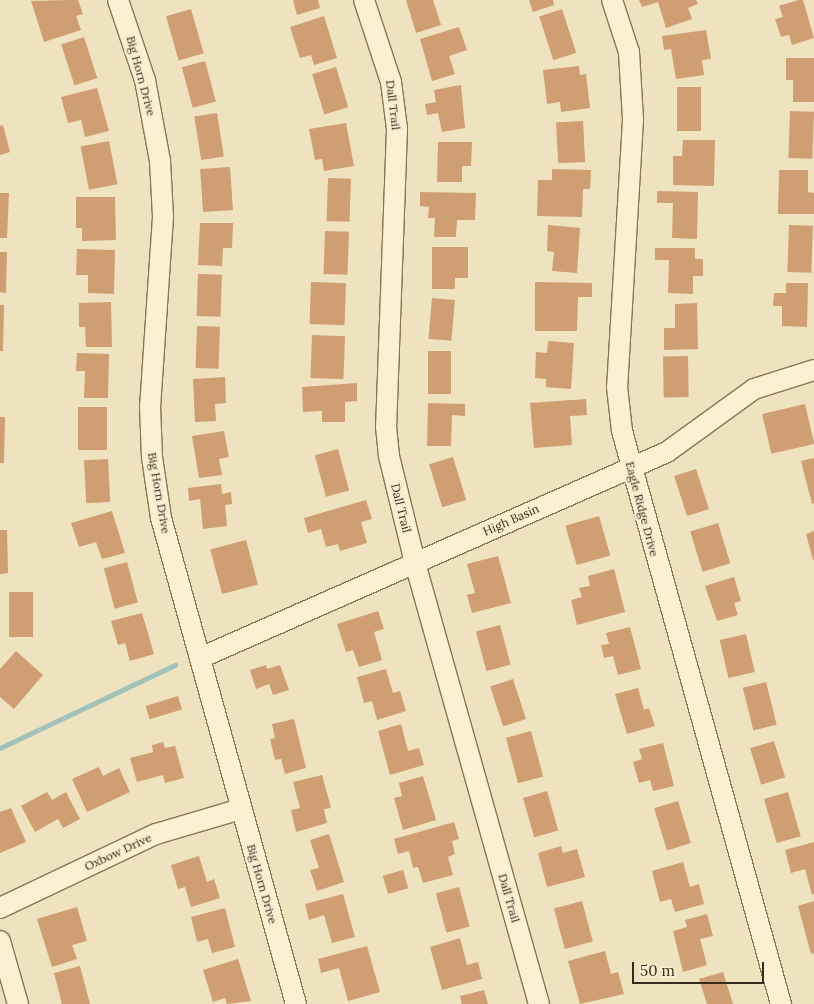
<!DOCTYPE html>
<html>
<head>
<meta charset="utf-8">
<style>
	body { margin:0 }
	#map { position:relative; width:814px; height:1004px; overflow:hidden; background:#efe3bf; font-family:Lora,serif }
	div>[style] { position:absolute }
	.stream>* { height:5px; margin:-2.5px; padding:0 2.5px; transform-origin:2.5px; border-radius:2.5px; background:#a2c1b9 }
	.building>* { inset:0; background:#cf9e73; transform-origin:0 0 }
	.roads { filter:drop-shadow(1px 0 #887457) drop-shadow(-1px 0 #887457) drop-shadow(0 1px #887457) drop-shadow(0 -1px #887457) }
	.minor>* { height:20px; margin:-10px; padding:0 10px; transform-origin:10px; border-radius:10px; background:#faf0d2 }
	span { translate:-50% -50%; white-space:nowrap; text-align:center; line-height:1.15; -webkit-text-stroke:5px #f6edcf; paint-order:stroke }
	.street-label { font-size:12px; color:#372a1c }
	.scale { position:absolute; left:632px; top:962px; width:132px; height:22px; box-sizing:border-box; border:2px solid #372a1c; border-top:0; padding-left:6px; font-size:15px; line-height:18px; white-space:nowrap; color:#372a1c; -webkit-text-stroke:4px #f6edcf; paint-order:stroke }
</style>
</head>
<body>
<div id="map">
	<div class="stream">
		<i style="left:0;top:748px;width:194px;rotate:-25.4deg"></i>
	</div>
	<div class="building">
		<i style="clip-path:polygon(70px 0,78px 0,83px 14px,76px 16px,81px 30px,44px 42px,31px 1px)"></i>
		<i style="clip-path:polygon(293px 0,318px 0,320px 8px,297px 15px)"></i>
		<i style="clip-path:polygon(406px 0,433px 0,441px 25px,416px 33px)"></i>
		<i style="clip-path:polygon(529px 0,553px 0,554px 5px,533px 12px)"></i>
		<i style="clip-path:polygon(639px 0,696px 0,698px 4px,688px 8px,692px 19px,666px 28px,658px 2px,642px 7px)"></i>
		<i style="clip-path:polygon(798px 0,803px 0,814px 38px,792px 45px,789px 35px,781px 37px,775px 19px,783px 17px,779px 6px)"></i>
		<i style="left:191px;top:9px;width:46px;height:26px;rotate:74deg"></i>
		<i style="left:562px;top:9px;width:46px;height:24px;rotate:72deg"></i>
		<i style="clip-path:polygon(324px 16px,337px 58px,314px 65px,311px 55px,300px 58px,290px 27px)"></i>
		<i style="clip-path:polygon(459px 27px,467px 50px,449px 56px,455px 74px,432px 81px,420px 39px)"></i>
		<i style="clip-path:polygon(706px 30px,711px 59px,702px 60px,704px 75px,676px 79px,671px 49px,664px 50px,662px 36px)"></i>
		<i style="left:84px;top:37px;width:43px;height:24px;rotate:72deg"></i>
		<i style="clip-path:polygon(786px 58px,814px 58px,814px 102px,793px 102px,793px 80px,786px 80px)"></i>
		<i style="left:205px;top:61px;width:42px;height:24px;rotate:75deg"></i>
		<i style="clip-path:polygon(579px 66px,580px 75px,586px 74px,590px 108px,561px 112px,560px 102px,547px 104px,543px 70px)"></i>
		<i style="left:336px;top:67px;width:42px;height:25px;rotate:73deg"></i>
		<i style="clip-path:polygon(461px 85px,465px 128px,442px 132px,438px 113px,427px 115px,425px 104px,436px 102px,434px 90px)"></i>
		<i style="left:677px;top:87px;width:24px;height:44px"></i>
		<i style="clip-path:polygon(97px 88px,109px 131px,85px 137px,81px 120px,68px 123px,61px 97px)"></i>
		<i style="left:790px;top:111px;width:24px;height:47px;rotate:2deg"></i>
		<i style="left:217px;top:113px;width:44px;height:23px;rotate:81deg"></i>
		<i style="left:583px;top:121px;width:41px;height:27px;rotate:87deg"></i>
		<i style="clip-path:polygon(346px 123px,354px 166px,324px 171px,322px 159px,315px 160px,309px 129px)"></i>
		<i style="clip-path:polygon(3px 125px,10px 152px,0 155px,0 126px)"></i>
		<i style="clip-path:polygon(683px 140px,715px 140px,714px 186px,673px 185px,673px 156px,682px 156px)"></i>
		<i style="left:109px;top:141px;width:44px;height:29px;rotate:79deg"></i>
		<i style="clip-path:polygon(438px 142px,472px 142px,471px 166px,462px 166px,462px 182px,437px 182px)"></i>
		<i style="left:230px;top:167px;width:43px;height:30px;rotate:86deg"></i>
		<i style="clip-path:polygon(552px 169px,591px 170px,590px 189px,583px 189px,582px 217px,537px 216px,538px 180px,552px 180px)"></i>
		<i style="clip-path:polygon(779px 170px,808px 170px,808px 192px,814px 193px,814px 214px,778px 214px)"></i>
		<i style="left:328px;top:178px;width:23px;height:43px;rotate:2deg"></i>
		<i style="clip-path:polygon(657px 191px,698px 192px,697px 239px,672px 238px,673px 203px,657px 203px)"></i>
		<i style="clip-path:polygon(420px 192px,476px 193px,475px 220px,457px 220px,456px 237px,434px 237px,435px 218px,428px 218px,429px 207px,420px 206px)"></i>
		<i style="clip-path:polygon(0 193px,9px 193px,7px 238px,0 238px)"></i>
		<i style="clip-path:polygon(76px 197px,115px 197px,116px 240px,82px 241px,82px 228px,76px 228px)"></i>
		<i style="clip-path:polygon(200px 223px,233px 223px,232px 248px,223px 248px,222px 266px,198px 265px)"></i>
		<i style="clip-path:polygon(548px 225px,580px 228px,577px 273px,552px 271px,554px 252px,547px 251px)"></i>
		<i style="left:789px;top:225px;width:24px;height:47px;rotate:2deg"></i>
		<i style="left:325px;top:231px;width:24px;height:43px;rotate:2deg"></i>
		<i style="clip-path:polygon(432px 247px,468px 247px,468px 278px,455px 278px,455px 289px,432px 289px)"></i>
		<i style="clip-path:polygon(655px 248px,695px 248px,695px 259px,703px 259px,703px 276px,693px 276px,693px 294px,668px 293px,669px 260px,655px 260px)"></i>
		<i style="clip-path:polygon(77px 249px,115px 250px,114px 294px,88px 293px,88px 275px,76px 275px)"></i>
		<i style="clip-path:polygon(0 252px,7px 252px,6px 293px,0 292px)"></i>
		<i style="left:198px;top:274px;width:24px;height:42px;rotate:2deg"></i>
		<i style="left:311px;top:282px;width:35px;height:42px;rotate:2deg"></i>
		<i style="clip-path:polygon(535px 282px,592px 283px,592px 297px,578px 297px,577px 331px,535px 331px)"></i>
		<i style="clip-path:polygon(786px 283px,808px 283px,807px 327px,782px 326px,782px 306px,773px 306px,774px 293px,786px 293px)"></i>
		<i style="left:432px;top:298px;width:23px;height:41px;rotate:5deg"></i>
		<i style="clip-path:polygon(111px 302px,112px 347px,86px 347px,85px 327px,79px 327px,79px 303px)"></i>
		<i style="clip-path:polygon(697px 303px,698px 349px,664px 350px,664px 328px,675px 328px,675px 304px)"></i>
		<i style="clip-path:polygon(0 305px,4px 305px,3px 351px,0 351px)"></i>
		<i style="left:197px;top:326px;width:23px;height:42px;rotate:2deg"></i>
		<i style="left:312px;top:335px;width:33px;height:43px;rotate:2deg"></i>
		<i style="clip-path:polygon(548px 341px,574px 343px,571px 389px,546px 387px,546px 379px,535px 378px,536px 352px,547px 353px)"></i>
		<i style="left:428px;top:351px;width:23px;height:43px"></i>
		<i style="clip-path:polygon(77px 353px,109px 354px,108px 398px,84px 398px,85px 371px,76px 371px)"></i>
		<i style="left:688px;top:356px;width:41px;height:25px;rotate:89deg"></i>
		<i style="clip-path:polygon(225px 377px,226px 403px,215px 404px,216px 421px,195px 422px,193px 379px)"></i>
		<i style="clip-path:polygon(357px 383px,357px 401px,345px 402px,345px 422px,322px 422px,322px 411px,303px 412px,302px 387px)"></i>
		<i style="clip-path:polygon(586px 399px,587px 415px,570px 416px,572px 445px,534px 448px,530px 403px)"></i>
		<i style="clip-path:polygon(428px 403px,465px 404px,465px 416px,452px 415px,451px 446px,427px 446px)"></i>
		<i style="left:805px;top:404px;width:41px;height:44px;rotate:77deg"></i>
		<i style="left:78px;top:407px;width:29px;height:43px"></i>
		<i style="clip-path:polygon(0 417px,5px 417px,4px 463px,0 463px)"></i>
		<i style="clip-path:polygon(224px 431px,229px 457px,219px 459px,222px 475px,199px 478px,192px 436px)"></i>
		<i style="left:338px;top:449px;width:43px;height:24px;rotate:75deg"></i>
		<i style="left:453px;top:457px;width:45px;height:25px;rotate:73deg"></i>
		<i style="clip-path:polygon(814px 458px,814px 503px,812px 504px,801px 461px)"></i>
		<i style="left:108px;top:459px;width:43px;height:24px;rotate:87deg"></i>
		<i style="left:696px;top:469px;width:42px;height:23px;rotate:72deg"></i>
		<i style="clip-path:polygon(221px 484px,222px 494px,231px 492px,232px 504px,225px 505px,227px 526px,203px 529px,200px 499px,189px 501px,188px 488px)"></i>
		<i style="clip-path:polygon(366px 500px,372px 519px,361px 522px,367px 543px,340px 551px,338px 544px,326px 547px,321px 529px,308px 533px,304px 518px)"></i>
		<i style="clip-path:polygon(112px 511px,125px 553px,102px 559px,96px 542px,79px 547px,71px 523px)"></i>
		<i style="left:599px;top:516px;width:41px;height:35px;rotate:74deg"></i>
		<i style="left:718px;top:523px;width:42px;height:29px;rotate:73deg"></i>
		<i style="clip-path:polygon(0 530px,7px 530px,8px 573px,0 574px)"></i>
		<i style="clip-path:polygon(814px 531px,814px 560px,813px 560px,806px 534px)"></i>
		<i style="left:246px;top:540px;width:46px;height:37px;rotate:75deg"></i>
		<i style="clip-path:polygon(498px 556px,511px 603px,472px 613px,467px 595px,475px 593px,467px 564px)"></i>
		<i style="left:127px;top:562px;width:42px;height:24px;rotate:75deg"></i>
		<i style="clip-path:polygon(614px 569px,625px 612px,577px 625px,571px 600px,582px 597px,579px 588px,590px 586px,588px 576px)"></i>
		<i style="clip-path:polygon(734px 577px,741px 601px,734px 603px,738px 615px,717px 621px,705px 586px)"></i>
		<i style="left:9px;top:592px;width:24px;height:45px"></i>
		<i style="clip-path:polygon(378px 611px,384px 629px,374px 632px,382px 660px,359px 667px,353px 650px,346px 652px,337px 624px)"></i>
		<i style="clip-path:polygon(142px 613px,154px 654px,130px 661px,125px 643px,118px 645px,111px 621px)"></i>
		<i style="left:500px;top:625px;width:41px;height:25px;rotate:75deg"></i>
		<i style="clip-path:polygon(630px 627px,641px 669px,618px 675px,613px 656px,604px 658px,601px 645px,609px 644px,606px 633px)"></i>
		<i style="left:746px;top:634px;width:39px;height:27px;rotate:77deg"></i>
		<i style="clip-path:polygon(16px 651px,43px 675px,14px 709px,0 697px,0 669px)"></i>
		<i style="clip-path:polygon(266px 665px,267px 669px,280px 665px,289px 690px,273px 695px,269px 684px,256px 689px,250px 670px)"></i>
		<i style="clip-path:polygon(386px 669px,393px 693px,400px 691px,406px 711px,377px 720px,372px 701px,364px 703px,357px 677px)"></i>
		<i style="left:513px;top:679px;width:42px;height:24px;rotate:72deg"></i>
		<i style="left:766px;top:682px;width:44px;height:24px;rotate:76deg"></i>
		<i style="clip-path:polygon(638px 688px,644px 710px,649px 708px,655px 726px,627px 734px,615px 694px)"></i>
		<i style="left:178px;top:696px;width:14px;height:34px;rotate:73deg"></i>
		<i style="clip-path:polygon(294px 719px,306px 768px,285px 774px,281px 759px,275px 760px,270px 739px,275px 738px,272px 724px)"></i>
		<i style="clip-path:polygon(401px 724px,408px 751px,419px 748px,424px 765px,390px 775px,378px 731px)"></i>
		<i style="left:531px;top:731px;width:47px;height:26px;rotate:75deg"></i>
		<i style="left:774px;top:741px;width:38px;height:25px;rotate:73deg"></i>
		<i style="clip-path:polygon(163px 742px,165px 748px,175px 746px,184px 778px,165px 783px,163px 775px,137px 782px,130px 758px,153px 752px,152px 745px)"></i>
		<i style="clip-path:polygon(663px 743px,674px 786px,653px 791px,650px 780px,639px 783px,633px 762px,642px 759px,639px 749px)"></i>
		<i style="clip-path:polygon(99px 767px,103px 776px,119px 768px,130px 792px,87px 812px,72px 779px)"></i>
		<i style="clip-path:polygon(322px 775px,331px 808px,324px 809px,327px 823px,296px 832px,291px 810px,300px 808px,293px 782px)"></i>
		<i style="clip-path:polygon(423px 776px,436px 820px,403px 830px,394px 798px,402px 796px,399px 783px)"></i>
		<i style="left:547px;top:791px;width:41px;height:25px;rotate:74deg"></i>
		<i style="clip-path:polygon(47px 792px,52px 800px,66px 792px,80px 819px,63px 828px,58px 819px,35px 832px,21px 806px)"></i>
		<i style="left:788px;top:792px;width:46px;height:25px;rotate:74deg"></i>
		<i style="left:678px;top:801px;width:44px;height:25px;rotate:73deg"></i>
		<i style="clip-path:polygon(11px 808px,26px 842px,0 853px,0 812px)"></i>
		<i style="clip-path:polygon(454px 822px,459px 839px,452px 841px,455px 854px,448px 857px,453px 875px,423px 883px,418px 867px,413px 868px,409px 851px,398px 854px,394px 839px)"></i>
		<i style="clip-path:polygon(329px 834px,344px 882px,317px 891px,310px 870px,319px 868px,310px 840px)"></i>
		<i style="clip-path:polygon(814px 842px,814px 894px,812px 895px,805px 869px,791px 873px,785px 850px)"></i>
		<i style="clip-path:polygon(561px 846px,563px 853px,577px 849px,585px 877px,547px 887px,538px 853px)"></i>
		<i style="clip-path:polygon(199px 856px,207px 882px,214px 879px,220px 898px,191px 907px,185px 887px,178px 889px,171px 865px)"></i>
		<i style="clip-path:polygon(683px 862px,690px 887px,699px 884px,704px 904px,675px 912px,671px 899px,660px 902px,652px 871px)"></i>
		<i style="left:403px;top:870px;width:19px;height:21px;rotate:74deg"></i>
		<i style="left:459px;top:887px;width:41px;height:24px;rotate:75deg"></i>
		<i style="clip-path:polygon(343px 894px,355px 937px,332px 943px,324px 915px,309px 920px,305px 904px)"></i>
		<i style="left:582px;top:901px;width:42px;height:29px;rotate:75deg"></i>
		<i style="clip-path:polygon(814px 901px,814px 953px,811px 954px,798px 906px)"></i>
		<i style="clip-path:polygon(77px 907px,87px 941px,72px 945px,77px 959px,52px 967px,37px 919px)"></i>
		<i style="clip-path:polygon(225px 908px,235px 947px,212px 953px,208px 939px,197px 942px,191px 917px)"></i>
		<i style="clip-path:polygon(707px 914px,713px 936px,700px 939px,707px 965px,683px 972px,673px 931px,687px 927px,685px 920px)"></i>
		<i style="clip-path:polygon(460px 938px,467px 965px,478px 962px,482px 979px,442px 990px,430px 947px)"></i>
		<i style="clip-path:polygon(367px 946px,380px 992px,348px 1001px,339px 968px,321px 973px,318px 959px)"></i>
		<i style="clip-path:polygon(605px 951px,611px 974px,618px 972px,624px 994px,580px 1004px,568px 961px)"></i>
		<i style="clip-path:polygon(238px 959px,251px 1001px,227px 1004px,225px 998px,213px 1002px,203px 970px)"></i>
		<i style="clip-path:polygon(80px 966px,90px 1004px,62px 1004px,54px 973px)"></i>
		<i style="clip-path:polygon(723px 972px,733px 1004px,707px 1004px,699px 979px)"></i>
		<i style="clip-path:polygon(484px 990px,488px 1004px,462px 1004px,460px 996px)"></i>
	</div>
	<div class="roads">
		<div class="minor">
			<i style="left:118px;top:0;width:84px;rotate:71.4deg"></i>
			<i style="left:145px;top:80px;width:82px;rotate:79.5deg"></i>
			<i style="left:160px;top:161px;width:56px;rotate:86.9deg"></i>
			<i style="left:163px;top:217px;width:189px;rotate:93.9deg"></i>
			<i style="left:150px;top:406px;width:51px;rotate:87.8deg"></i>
			<i style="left:152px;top:457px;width:62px;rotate:81.6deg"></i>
			<i style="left:161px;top:518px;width:504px;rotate:74.48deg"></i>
			<i style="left:364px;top:0;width:86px;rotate:71.8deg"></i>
			<i style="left:391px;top:82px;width:47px;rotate:82.7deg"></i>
			<i style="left:397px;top:129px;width:298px;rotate:92.1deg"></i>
			<i style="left:386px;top:427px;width:29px;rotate:84deg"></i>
			<i style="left:389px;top:456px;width:110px;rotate:76.3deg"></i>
			<i style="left:415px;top:563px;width:458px;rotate:74.3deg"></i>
			<i style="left:612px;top:0;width:55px;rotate:71.9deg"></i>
			<i style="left:629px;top:52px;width:68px;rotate:86.6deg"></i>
			<i style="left:633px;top:120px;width:267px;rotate:93.4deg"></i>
			<i style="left:617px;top:387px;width:44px;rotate:83.5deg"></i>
			<i style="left:622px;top:431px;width:595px;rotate:74.49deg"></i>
			<i style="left:200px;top:658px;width:510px;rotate:-23.8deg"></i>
			<i style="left:667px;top:452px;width:107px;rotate:-35.9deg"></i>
			<i style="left:754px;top:389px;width:63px;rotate:-17.6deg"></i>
			<i style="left:0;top:908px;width:173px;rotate:-25.4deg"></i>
			<i style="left:156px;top:834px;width:89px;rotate:-16.4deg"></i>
			<i style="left:0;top:941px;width:66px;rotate:74.1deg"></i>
		</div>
	</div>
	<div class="street-label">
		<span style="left:141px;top:76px;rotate:75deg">Big Horn Drive</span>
		<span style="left:393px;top:105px;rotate:83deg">Dall Trail</span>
		<span style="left:159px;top:493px;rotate:80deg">Big Horn Drive</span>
		<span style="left:401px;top:508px;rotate:76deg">Dall Trail</span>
		<span style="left:642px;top:509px;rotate:75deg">Eagle Ridge Drive</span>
		<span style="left:511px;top:520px;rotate:-24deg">High Basin</span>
		<span style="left:118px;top:852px;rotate:-25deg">Oxbow Drive</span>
		<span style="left:262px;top:884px;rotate:74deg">Big Horn Drive</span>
		<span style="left:509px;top:898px;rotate:74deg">Dall Trail</span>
	</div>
	<div class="scale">50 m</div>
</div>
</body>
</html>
